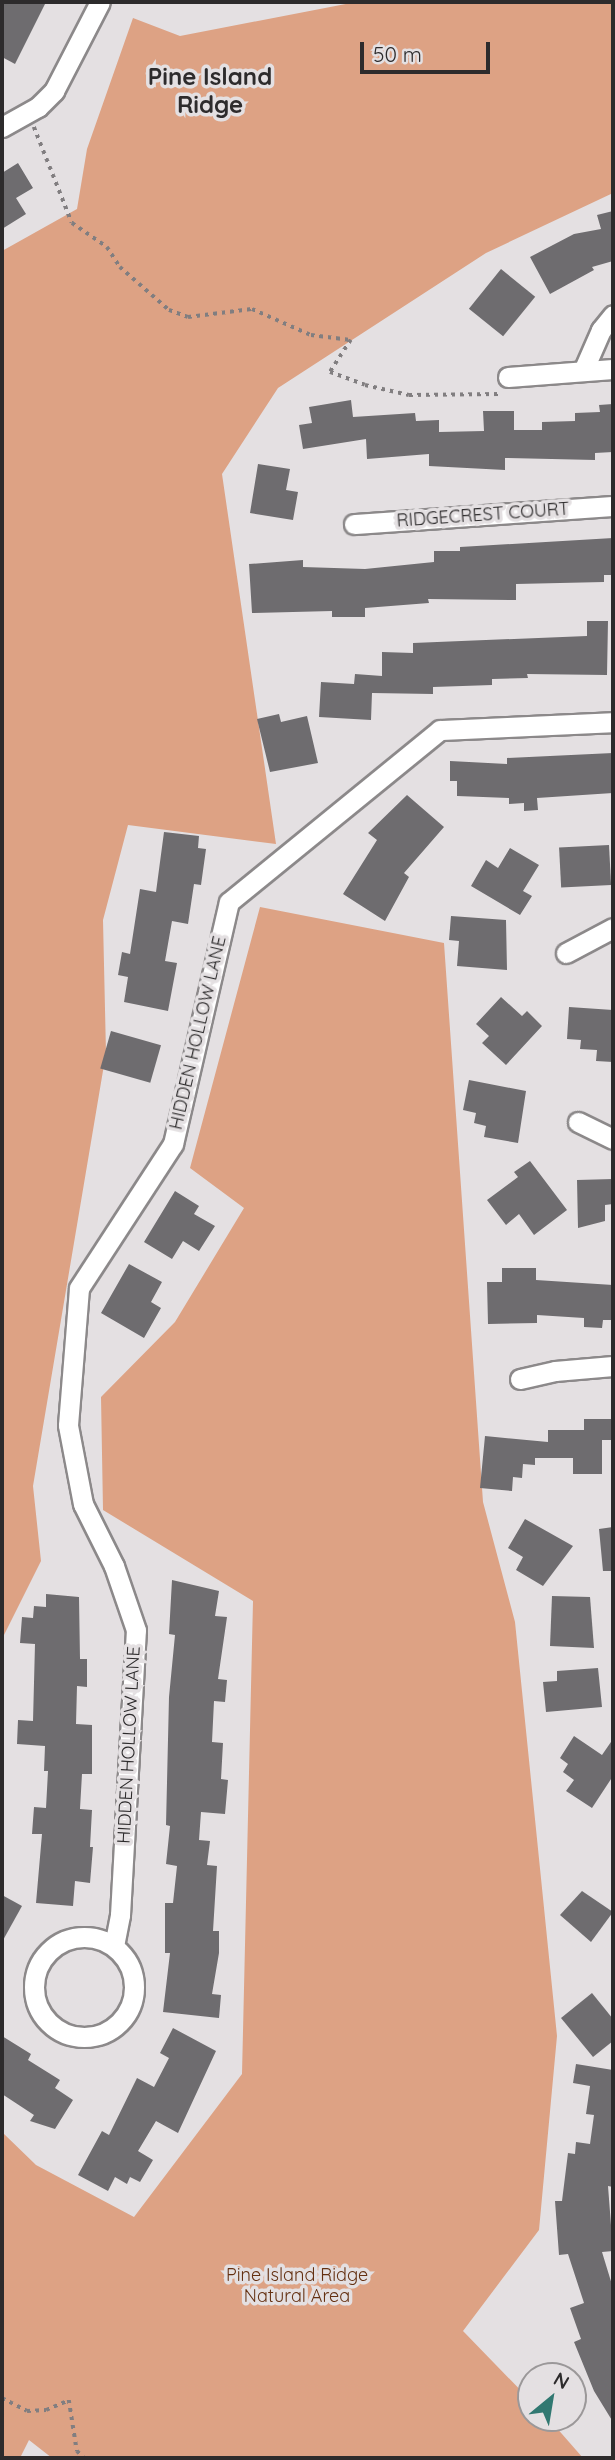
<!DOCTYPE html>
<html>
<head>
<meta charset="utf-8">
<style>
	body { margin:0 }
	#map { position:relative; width:615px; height:2460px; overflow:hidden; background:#e4e0e2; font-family:Quicksand,sans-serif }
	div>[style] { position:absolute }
	.green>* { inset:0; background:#dda284 }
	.building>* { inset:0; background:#6e6c6f; transform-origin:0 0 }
	.path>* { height:3.5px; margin-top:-1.75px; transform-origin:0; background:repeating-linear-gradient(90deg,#817e80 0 3.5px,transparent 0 8.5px) }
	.roads { filter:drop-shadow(2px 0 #8c898a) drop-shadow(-2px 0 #8c898a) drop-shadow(0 2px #8c898a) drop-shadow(0 -2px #8c898a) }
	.minor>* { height:19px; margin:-9.5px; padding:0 9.5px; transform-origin:9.5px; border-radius:9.5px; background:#fff }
	.minor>.ring { margin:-9.5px; padding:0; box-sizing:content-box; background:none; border:19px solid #fff; border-radius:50% }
	span { translate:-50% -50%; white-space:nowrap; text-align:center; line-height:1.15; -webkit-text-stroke:7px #e4e0e2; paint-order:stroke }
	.street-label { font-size:18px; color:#2d2b2c }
	.park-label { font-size:18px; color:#643011 }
	.district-label { font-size:24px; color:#2d2b2c; font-weight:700 }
	.frame { position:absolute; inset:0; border:4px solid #2d2b2c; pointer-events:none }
	.north { position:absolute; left:517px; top:2362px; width:70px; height:70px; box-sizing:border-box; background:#e4e0e2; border:2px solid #9b9899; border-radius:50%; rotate:30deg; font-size:19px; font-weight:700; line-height:28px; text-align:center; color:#2d2b2c }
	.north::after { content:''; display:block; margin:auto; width:24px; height:32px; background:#317871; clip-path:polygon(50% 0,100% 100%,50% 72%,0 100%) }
	.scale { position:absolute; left:360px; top:42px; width:130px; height:32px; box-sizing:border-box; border:4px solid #2d2b2c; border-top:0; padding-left:9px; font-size:21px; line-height:24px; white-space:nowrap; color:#2d2b2c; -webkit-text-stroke:5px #e4e0e2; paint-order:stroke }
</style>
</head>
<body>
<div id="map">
	<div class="green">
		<i style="clip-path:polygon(356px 2px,613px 2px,613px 193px,486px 253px,278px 388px,222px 474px,276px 844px,128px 825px,103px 920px,106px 1053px,33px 1486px,41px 1561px,2px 1639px,2px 251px,77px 209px,87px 149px,133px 18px,180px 36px)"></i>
		<i style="clip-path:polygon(260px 907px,444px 943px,483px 1502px,515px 1622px,557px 2036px,539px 2230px,463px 2331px,531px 2401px,531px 2418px,548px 2418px,583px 2458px,52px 2458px,29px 2440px,20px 2458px,2px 2458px,2px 2132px,36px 2165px,134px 2217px,242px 2074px,253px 1601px,103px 1510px,101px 1397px,175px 1322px,244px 1208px,190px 1168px)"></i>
	</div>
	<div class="building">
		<i style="clip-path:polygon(2px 2px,46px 2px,15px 64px,2px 57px)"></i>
		<i style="clip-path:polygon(18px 163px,33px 188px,16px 198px,26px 214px,2px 229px,2px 173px)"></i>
		<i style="clip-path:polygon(613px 211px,613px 261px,592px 267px,594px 270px,550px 294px,530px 257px,574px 234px,601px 229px,597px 215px)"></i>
		<i style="left:501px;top:269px;width:44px;height:51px;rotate:39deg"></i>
		<i style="clip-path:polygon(351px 400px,353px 417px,415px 413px,416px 421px,439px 420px,439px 432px,484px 431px,483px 411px,514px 411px,514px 430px,542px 430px,542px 422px,575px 421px,575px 413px,600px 412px,599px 405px,613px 404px,613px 452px,595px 453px,595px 460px,505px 458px,505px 470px,429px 466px,429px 454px,367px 459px,366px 439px,303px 449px,299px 425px,312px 423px,309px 407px)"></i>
		<i style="clip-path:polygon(258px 464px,290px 469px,286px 490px,298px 492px,293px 520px,250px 513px)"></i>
		<i style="clip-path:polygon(613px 538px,613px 575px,604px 575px,604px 582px,516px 584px,516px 600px,428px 599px,429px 603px,365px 608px,365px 617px,332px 617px,332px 611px,252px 613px,249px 564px,303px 560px,303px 567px,365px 569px,434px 562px,434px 551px,460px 551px,460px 547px)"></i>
		<i style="clip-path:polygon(587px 621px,608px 621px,607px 675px,527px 674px,528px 678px,492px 679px,492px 685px,433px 687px,433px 694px,372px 693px,371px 720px,319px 717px,321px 682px,354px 684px,355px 674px,382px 676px,382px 652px,413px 653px,413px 643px,587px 636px)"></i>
		<i style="clip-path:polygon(279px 714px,281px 722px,307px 716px,318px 763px,270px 772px,257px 719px)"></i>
		<i style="clip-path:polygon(613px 753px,613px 793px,537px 798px,538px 810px,524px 811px,524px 803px,509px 804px,509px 798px,457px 796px,457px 781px,450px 781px,450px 761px,507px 764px,507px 758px)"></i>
		<i style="clip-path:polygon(407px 795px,444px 827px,404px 873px,409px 877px,385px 921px,343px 894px,377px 840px,368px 833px)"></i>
		<i style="clip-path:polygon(164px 832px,199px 836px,198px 848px,206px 849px,201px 885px,194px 884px,188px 924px,172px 921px,165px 961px,177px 963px,168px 1011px,124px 1002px,128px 977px,118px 975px,122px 952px,130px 954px,140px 889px,156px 892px)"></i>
		<i style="left:609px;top:845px;width:40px;height:50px;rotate:87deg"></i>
		<i style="clip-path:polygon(510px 848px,539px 865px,523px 891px,532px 896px,520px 915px,471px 886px,486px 860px,498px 868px)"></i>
		<i style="clip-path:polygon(451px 916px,506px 920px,507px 970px,457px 966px,459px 941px,449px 940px)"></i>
		<i style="clip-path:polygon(501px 997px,522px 1016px,527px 1011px,542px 1026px,506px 1065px,482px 1043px,489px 1036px,476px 1024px)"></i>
		<i style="clip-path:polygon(569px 1007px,613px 1010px,613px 1062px,596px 1061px,597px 1050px,580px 1049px,581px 1040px,567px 1039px)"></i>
		<i style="left:111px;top:1031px;width:52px;height:39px;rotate:16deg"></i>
		<i style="clip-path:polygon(469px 1080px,526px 1091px,518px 1143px,484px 1137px,486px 1126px,474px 1123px,476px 1113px,463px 1110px)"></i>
		<i style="clip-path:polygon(530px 1161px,567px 1210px,534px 1235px,519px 1214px,506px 1225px,487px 1200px,518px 1177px,514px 1172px)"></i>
		<i style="clip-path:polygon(613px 1179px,613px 1204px,605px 1205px,605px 1221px,578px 1228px,577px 1180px)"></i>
		<i style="clip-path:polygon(175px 1191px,199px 1206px,194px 1214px,215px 1226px,199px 1251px,183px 1241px,172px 1259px,144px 1242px)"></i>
		<i style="clip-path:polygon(129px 1264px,162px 1282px,151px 1302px,161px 1308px,144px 1338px,101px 1313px)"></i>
		<i style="clip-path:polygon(502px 1268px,536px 1268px,536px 1280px,613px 1285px,613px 1320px,603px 1320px,602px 1328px,584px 1327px,584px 1318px,537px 1315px,537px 1323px,488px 1324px,487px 1282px,502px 1282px)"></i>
		<i style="clip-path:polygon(584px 1419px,613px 1419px,613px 1440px,602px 1440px,602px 1474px,573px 1474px,573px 1458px,535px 1458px,535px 1465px,523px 1464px,522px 1478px,513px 1477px,512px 1491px,480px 1488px,485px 1436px,548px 1442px,548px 1430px,584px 1430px)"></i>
		<i style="clip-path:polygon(525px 1519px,573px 1546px,543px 1586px,516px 1570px,523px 1557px,508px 1548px)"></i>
		<i style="clip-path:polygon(613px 1527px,613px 1571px,603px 1571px,599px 1529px)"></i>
		<i style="clip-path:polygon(172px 1580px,219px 1591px,215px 1616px,227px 1617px,218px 1679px,227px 1680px,225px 1702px,214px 1701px,212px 1742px,223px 1743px,221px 1779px,228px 1780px,225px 1814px,201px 1812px,199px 1840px,210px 1841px,207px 1865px,217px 1866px,213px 1931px,219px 1931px,219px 1953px,212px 1994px,221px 1995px,219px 2018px,163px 2012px,170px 1953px,165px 1953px,165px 1903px,173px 1903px,177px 1866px,166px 1864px,170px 1826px,166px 1825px,169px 1697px,175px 1635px,169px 1634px)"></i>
		<i style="clip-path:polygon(46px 1594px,79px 1597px,80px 1659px,87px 1659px,87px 1687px,77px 1686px,76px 1724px,92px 1725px,92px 1774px,82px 1774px,80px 1809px,92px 1810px,90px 1847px,93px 1847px,90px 1883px,75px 1881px,73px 1906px,36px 1903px,42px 1834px,32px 1834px,34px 1807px,46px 1808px,48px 1771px,44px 1771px,45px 1746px,17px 1744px,18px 1720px,33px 1721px,35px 1644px,20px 1643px,22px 1617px,33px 1618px,34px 1606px,46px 1607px)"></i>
		<i style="clip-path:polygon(552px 1596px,590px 1597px,594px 1648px,550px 1646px)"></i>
		<i style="clip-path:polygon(598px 1668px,602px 1707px,546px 1712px,543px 1682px,557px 1681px,557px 1671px)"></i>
		<i style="clip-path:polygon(574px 1736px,602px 1755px,613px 1739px,613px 1776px,592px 1808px,566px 1791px,574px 1780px,563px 1772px,568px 1764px,560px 1758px)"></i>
		<i style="clip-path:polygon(582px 1891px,613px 1912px,591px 1942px,560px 1915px)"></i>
		<i style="clip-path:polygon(2px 1895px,22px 1906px,2px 1942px)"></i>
		<i style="clip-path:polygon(592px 1993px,613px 2019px,613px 2041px,593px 2057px,561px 2018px)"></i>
		<i style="clip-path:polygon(173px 2028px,216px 2051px,178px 2133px,156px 2121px,138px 2151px,153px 2160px,140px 2182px,130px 2177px,127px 2184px,115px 2177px,108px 2191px,78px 2175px,102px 2131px,109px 2135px,137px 2078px,154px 2087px,169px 2058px,160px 2053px)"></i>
		<i style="clip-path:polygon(2px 2036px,31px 2054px,28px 2060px,60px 2080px,55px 2088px,73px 2100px,55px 2129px,30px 2121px,34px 2115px,2px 2094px)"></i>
		<i style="clip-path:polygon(576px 2064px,613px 2070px,613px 2187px,608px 2186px,613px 2251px,602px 2252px,613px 2288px,613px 2422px,594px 2391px,574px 2342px,581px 2339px,570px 2308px,584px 2303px,568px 2254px,559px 2255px,555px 2201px,562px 2201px,568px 2153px,575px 2154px,576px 2142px,590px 2144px,594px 2115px,586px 2114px,590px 2086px,573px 2083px)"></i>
	</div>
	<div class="path">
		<i style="left:34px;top:127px;width:103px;rotate:68.4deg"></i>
		<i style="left:72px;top:223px;width:42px;rotate:34.4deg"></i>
		<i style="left:107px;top:247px;width:24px;rotate:57deg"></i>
		<i style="left:120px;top:267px;width:65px;rotate:41.3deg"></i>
		<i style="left:169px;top:310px;width:20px;rotate:20deg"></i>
		<i style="left:188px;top:317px;width:64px;rotate:-7.1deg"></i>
		<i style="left:252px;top:309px;width:64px;rotate:23.8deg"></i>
		<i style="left:311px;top:335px;width:40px;rotate:7.1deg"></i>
		<i style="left:351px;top:340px;width:38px;rotate:123deg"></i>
		<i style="left:330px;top:372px;width:37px;rotate:20deg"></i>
		<i style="left:365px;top:385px;width:45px;rotate:12.8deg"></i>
		<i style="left:409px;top:395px;width:91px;rotate:-0.6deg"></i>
		<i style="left:2px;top:2398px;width:28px;rotate:27deg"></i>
		<i style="left:27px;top:2411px;width:19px;rotate:-3deg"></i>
		<i style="left:46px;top:2410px;width:25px;rotate:-23deg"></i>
		<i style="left:69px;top:2400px;width:52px;rotate:81.1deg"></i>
		<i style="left:77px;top:2451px;width:10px;rotate:45deg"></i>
	</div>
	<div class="roads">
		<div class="minor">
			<i style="left:2px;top:127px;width:41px;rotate:-29.1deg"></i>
			<i style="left:38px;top:107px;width:23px;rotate:-45deg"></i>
			<i style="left:54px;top:91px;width:100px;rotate:-62.7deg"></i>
			<i style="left:583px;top:371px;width:45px;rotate:-66.3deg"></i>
			<i style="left:601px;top:330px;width:19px;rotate:-51deg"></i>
			<i style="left:508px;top:377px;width:105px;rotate:-4.4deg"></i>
			<i style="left:354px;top:524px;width:260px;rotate:-4deg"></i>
			<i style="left:566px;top:953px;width:53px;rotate:-28deg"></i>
			<i style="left:578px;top:1122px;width:39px;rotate:26deg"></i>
			<i style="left:520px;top:1379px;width:36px;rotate:-13deg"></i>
			<i style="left:555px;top:1371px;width:58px;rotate:-4.9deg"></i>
			<i class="ring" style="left:34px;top:1937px;width:81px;height:81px"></i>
			<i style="left:114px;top:1946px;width:32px;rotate:-79deg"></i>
			<i style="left:120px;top:1915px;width:285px;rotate:-86.8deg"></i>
			<i style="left:136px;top:1630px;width:68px;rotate:-109deg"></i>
			<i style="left:114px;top:1566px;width:69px;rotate:-116.6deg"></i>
			<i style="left:83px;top:1504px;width:80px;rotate:-100.8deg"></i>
			<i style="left:68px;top:1425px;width:137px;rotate:-85.4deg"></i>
			<i style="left:79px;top:1288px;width:172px;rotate:-56.9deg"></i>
			<i style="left:173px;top:1144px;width:248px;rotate:-77deg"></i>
			<i style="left:229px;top:902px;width:272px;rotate:-39.2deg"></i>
			<i style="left:440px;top:730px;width:173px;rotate:-2.6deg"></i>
		</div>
	</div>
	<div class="street-label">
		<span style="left:483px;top:515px;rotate:-4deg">RIDGECREST COURT</span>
		<span style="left:198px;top:1033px;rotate:-77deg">HIDDEN HOLLOW LANE</span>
		<span style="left:129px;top:1745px;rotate:-87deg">HIDDEN HOLLOW LANE</span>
	</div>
	<div class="park-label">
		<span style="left:297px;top:2286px">Pine Island Ridge<br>Natural Area</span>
	</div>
	<div class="district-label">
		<span style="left:210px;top:91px">Pine Island<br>Ridge</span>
	</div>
	<div class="frame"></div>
	<div class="north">N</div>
	<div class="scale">50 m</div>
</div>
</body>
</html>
